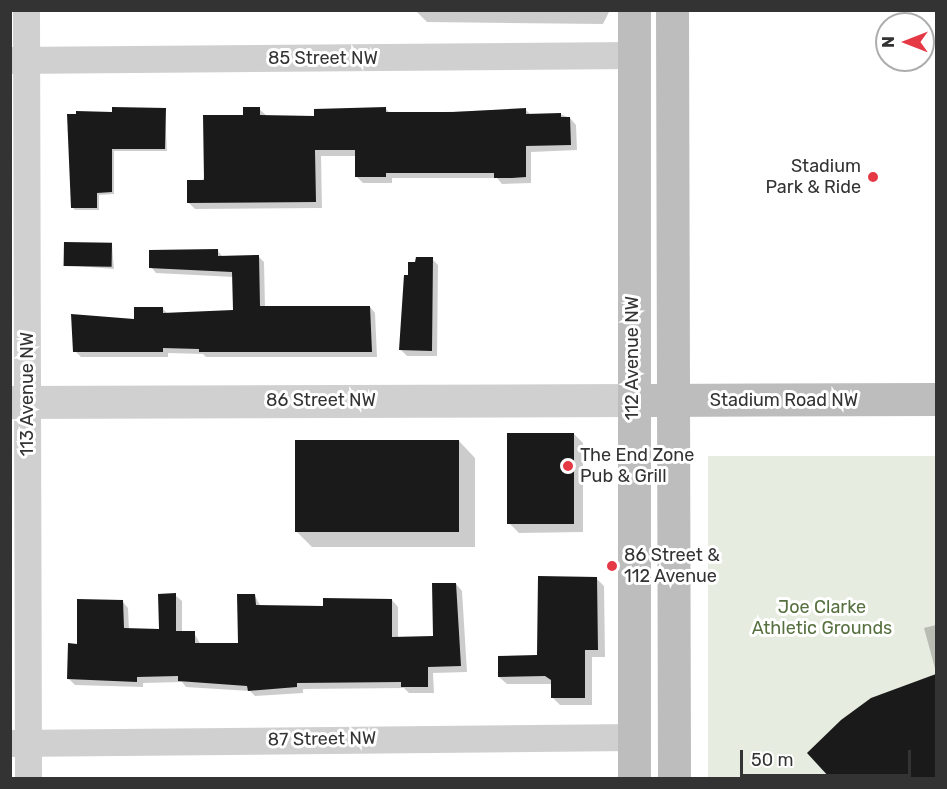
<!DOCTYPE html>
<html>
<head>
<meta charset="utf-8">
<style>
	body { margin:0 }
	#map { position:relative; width:947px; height:789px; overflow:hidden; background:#fff; font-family:Rubik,sans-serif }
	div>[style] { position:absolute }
	.green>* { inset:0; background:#e6ecdf; transform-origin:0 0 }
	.shadow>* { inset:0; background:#0003 }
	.building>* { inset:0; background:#1a1a1a; transform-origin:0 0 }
	.minor>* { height:27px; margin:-13.5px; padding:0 13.5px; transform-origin:13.5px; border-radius:13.5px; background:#d0d0d0 }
	.tertiary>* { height:33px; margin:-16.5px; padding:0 16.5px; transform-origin:16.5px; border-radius:16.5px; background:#d0d0d0 }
	.secondary>* { height:33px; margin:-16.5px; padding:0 16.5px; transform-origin:16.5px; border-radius:16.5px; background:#bdbdbd }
	.dots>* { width:16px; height:16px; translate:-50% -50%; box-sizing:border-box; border:3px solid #fff; border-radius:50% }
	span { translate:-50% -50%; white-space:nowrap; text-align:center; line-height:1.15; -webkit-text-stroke:6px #fff; paint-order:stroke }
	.street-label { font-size:18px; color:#333 }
	.poi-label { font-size:18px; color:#333 }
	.right { translate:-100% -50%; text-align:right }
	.left { translate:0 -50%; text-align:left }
	.park-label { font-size:18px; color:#56703f }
	.frame { position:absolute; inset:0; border:12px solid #333; pointer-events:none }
	.north { position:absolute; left:875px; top:12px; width:60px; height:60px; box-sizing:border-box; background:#fff; border:2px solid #adadad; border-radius:50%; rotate:270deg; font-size:16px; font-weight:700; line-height:24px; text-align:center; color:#333 }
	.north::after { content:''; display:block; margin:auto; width:21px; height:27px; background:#e63946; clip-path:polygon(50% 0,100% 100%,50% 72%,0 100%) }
	.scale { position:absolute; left:740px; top:750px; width:171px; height:27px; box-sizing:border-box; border:3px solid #333; border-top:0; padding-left:8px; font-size:18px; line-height:21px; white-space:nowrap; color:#333; -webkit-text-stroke:4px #fff; paint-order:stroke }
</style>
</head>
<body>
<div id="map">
	<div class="green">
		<i style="left:936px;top:456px;width:322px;height:228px;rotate:90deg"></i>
	</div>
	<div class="shadow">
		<i style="clip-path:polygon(415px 10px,610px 10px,603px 24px,427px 22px)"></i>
		<i style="clip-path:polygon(259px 109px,267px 116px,315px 117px,386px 109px,391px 114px,525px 109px,531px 115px,560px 114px,570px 118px,576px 125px,577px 150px,531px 152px,531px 183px,502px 184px,497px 178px,392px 178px,392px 183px,363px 183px,356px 176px,356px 156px,321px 156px,322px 208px,195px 209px,188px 202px,244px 116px)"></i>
		<i style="clip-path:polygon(165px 110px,167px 151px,114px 151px,114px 194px,99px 195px,99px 210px,75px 210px,73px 208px,114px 114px)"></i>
		<i style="clip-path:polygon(112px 245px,114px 269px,65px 265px)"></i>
		<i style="clip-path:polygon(217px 250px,223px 257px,258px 256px,264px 262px,265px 307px,370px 307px,375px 313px,377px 357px,206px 357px,203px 354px,168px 353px,168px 357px,81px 357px,75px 351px,73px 316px,135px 321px,162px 308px,168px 314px,235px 311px,234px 277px,156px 273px,151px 267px)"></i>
		<i style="clip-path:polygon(432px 259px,438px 265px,437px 356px,407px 356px,401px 350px,410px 276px)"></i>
		<i style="clip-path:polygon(574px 434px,583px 443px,583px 532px,519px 533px,510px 524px)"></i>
		<i style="clip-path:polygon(459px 441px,475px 458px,475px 547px,312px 547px,296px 531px)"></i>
		<i style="clip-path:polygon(596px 578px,604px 586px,605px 657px,592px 657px,592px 705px,560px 705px,552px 697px,552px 684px,507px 684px,499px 677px,538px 656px)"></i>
		<i style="clip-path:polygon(456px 584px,462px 591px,467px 672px,433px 673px,434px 693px,409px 693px,404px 688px,303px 689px,303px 693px,255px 696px,250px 691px,186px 687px,182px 682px,143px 683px,143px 687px,75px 685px,68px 678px,78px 645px,122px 601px,128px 608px,129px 630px,160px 630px,175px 595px,182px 601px,182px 633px,194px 633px,201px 645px,239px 645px,255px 596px,261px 607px,324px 607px,392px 600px,398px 607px,398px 638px,435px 638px)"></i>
		<i style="clip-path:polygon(936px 625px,936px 672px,924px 628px)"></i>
		<i style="clip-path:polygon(936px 675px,936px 778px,828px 778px,872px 699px)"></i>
	</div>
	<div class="building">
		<i style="clip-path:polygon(112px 107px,166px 108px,165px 149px,112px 149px,112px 192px,97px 193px,97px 208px,71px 208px,67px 114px,76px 114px,76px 111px,112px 112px)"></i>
		<i style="clip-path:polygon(243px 107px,260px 107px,260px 115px,314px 116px,314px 109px,386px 107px,386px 112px,453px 112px,526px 108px,526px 114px,561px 113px,561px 117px,570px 117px,571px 145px,526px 146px,526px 177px,512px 178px,494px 178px,494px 173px,386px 173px,386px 177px,355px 177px,355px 150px,315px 150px,316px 202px,187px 203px,187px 180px,204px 180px,203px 115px,243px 115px)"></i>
		<i style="left:64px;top:242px;width:48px;height:24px;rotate:1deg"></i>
		<i style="clip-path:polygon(218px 249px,218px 256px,259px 255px,260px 306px,370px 306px,372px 352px,199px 352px,199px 349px,163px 348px,163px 352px,73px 352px,71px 314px,134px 319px,134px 307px,163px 307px,163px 313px,233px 310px,232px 272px,149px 268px,149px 250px)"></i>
		<i style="clip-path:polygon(416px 257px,433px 257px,432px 351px,399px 350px,404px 275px,408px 275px,408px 262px,415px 262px)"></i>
		<i style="left:507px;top:433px;width:67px;height:91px"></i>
		<i style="left:295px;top:440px;width:164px;height:92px"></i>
		<i style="clip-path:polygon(538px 576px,597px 577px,598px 650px,585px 650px,585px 698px,551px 698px,551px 680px,545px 676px,498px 677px,498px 656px,537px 655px)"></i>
		<i style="clip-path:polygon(432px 583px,456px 583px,461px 666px,428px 667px,428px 687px,401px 687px,401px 682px,297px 683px,297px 687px,248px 691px,247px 686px,178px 681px,178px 676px,137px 677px,137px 682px,67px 679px,68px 643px,77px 644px,77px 599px,123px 600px,124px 628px,159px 629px,158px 594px,176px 593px,176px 631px,195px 631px,195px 643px,238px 643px,237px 594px,255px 594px,256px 605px,323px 606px,323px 598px,392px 599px,392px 637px,433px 636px)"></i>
		<i style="clip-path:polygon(936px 674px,936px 778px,830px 778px,807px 753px,841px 720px,871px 698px)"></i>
	</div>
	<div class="minor">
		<i style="left:26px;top:10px;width:768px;rotate:89.85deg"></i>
		<i style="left:10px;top:60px;width:625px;rotate:-0.46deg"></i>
		<i style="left:11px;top:743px;width:623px;rotate:-0.55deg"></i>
	</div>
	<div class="tertiary">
		<i style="left:10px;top:402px;width:622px;rotate:-0.18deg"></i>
	</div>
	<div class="secondary">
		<i style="left:634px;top:10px;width:768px;rotate:90deg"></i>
		<i style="left:672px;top:10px;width:768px;rotate:89.85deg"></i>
		<i style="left:652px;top:400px;width:284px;rotate:-0.2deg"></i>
	</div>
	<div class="dots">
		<i style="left:873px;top:177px;background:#e63946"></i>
		<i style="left:568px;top:466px;background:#e63946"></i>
		<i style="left:612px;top:566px;background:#e63946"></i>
	</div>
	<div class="street-label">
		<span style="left:323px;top:58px">85 Street NW</span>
		<span style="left:632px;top:358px;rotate:-90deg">112 Avenue NW</span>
		<span style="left:27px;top:394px;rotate:-90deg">113 Avenue NW</span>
		<span style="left:321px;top:400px">86 Street NW</span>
		<span style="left:784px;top:400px">Stadium Road NW</span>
		<span style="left:322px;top:739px;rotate:-1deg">87 Street NW</span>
	</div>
	<div class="poi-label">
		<span class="right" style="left:861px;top:177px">Stadium<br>Park &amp; Ride</span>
		<span class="left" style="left:580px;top:466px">The End Zone<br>Pub &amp; Grill</span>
		<span class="left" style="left:624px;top:566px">86 Street &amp;<br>112 Avenue</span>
	</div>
	<div class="park-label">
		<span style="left:822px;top:618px">Joe Clarke<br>Athletic Grounds</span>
	</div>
	<div class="frame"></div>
	<div class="north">N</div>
	<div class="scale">50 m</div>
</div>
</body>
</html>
